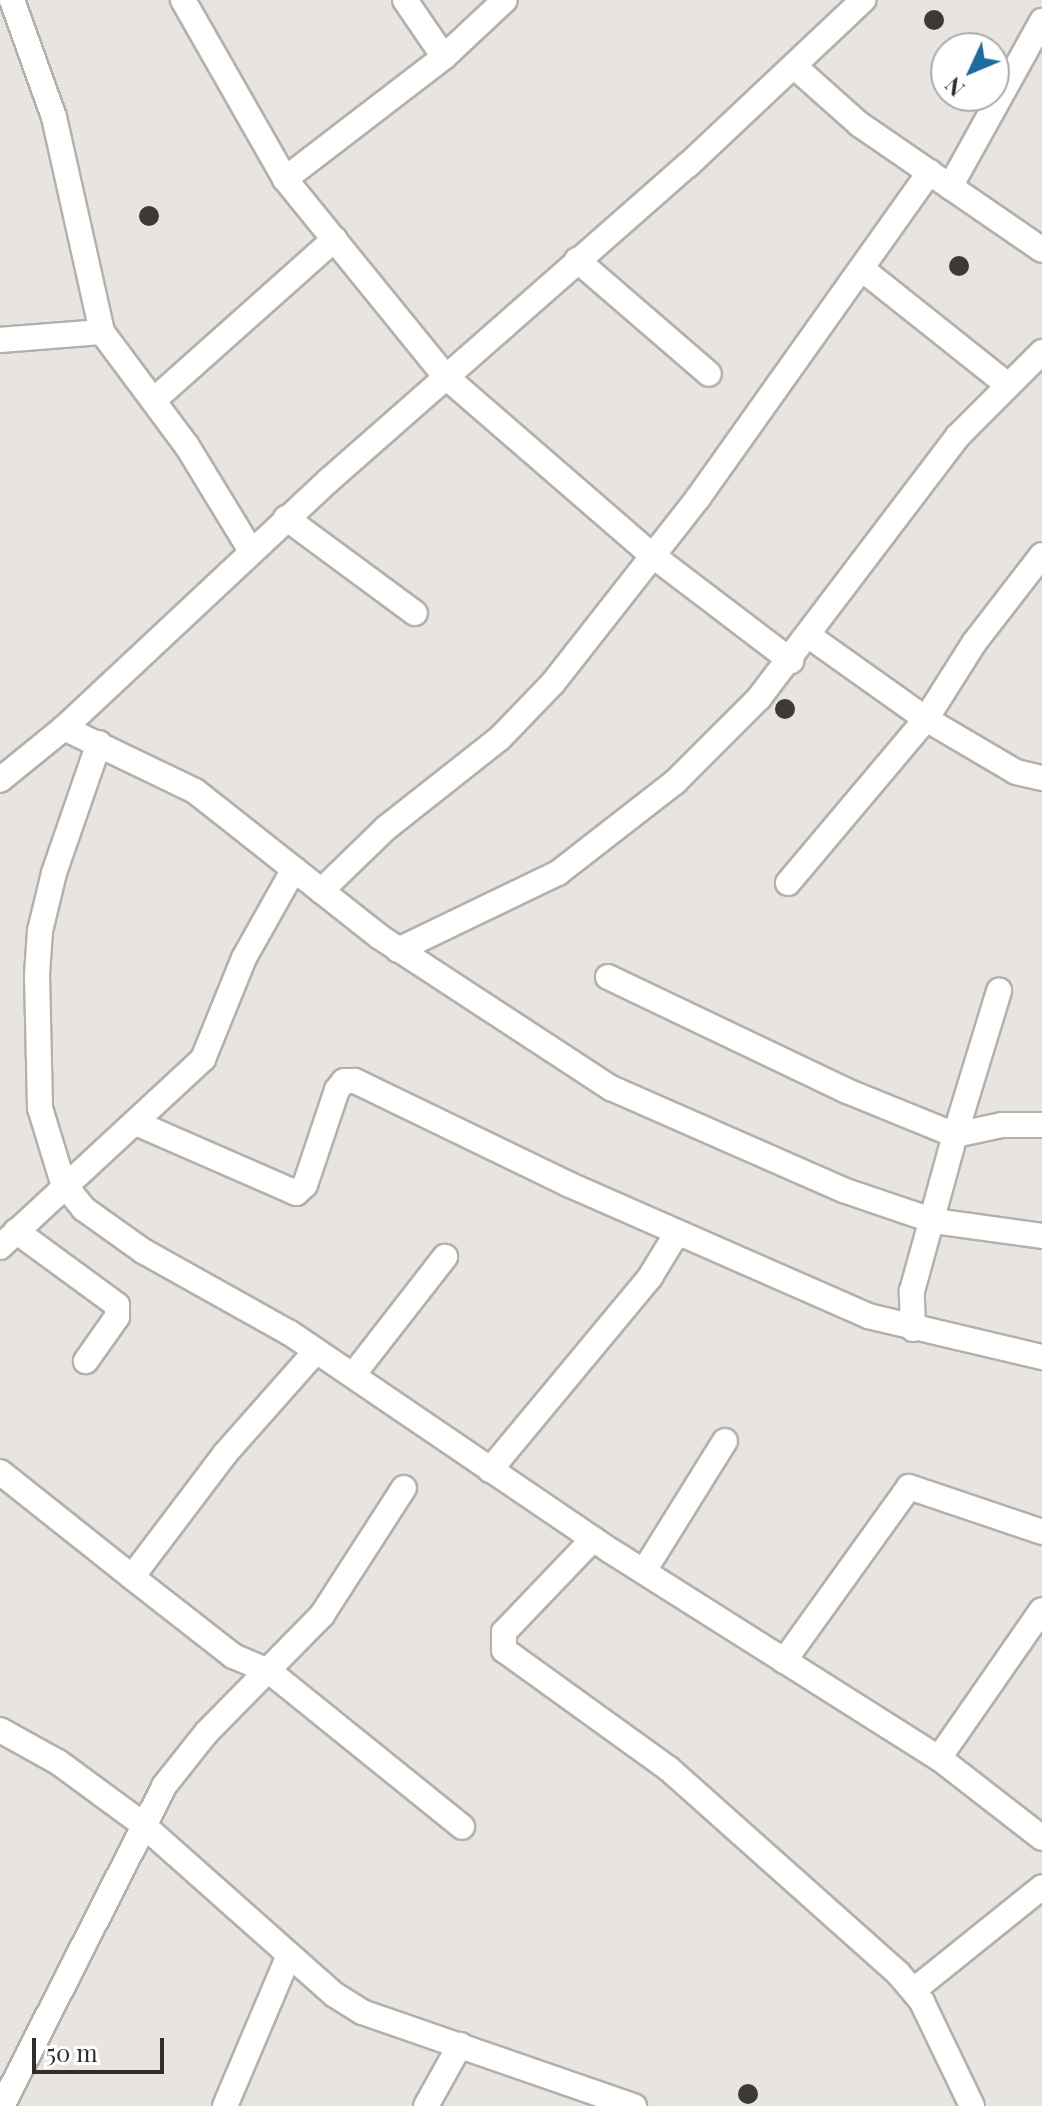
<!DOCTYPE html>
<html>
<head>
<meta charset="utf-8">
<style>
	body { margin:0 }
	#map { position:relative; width:1042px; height:2106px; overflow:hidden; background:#e8e4e0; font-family:"Playfair Display",serif }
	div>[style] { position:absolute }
	.building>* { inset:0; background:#3d3936 }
	.round { border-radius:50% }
	.roads { filter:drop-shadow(2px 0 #b4b0ac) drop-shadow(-2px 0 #b4b0ac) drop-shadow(0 2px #b4b0ac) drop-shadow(0 -2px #b4b0ac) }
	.minor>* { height:24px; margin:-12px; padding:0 12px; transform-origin:12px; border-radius:12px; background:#fff }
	span { translate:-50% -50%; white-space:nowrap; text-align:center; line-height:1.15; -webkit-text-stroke:8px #fff; paint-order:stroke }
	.north { position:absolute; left:930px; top:32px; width:80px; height:80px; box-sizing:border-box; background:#fff; border:2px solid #acabab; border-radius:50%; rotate:226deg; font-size:22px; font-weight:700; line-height:32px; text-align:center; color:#302e2d }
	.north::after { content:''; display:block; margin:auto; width:28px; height:36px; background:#1d6a9d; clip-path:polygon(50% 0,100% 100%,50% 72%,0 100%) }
	.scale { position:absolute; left:32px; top:2038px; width:132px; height:36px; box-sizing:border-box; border:4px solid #302e2d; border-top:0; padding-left:10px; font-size:24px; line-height:28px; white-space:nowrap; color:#302e2d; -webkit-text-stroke:6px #fff; paint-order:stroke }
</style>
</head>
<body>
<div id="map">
	<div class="building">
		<i class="round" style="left:924px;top:10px;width:20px;height:20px"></i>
		<i class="round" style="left:139px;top:206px;width:20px;height:20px"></i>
		<i class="round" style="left:949px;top:256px;width:20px;height:20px"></i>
		<i class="round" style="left:775px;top:699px;width:20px;height:20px"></i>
		<i class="round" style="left:738px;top:2084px;width:20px;height:20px"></i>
	</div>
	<div class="roads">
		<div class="minor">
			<i style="left:12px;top:0;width:124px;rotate:70.3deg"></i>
			<i style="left:54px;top:117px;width:220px;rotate:77.4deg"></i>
			<i style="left:102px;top:332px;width:142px;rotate:53.3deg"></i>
			<i style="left:187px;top:446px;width:123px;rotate:58.6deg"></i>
			<i style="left:183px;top:0;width:206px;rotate:60.3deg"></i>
			<i style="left:285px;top:179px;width:254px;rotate:50.9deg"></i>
			<i style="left:445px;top:376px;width:274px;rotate:40.9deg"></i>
			<i style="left:652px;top:555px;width:175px;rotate:37.3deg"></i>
			<i style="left:405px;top:0;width:69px;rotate:55.6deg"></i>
			<i style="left:794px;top:66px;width:87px;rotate:41.7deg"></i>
			<i style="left:859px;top:124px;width:222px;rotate:34.5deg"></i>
			<i style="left:285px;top:179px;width:200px;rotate:-37.5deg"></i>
			<i style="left:444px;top:57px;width:83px;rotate:-43.1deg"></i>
			<i style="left:950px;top:187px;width:190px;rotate:-61deg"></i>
			<i style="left:577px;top:260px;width:174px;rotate:40.8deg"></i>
			<i style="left:862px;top:269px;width:186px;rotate:38.5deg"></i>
			<i style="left:0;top:340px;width:102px;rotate:-4.5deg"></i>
			<i style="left:154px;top:400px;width:242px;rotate:-41.7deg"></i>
			<i style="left:286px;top:518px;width:160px;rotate:36.4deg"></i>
			<i style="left:809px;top:636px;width:143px;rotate:35.4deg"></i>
			<i style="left:926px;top:719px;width:104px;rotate:30.5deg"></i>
			<i style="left:1016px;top:772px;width:27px;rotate:13deg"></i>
			<i style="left:64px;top:728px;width:145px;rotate:25.7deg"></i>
			<i style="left:195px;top:791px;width:236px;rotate:38.3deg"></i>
			<i style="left:380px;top:937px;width:276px;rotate:33.2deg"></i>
			<i style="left:611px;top:1088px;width:253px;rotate:23.7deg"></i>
			<i style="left:843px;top:1190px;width:96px;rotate:18.8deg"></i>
			<i style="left:934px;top:1221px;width:109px;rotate:7.9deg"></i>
			<i style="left:99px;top:743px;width:138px;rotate:109.1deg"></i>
			<i style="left:54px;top:873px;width:60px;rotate:103.6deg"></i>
			<i style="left:40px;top:931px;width:44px;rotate:93.9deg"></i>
			<i style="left:37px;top:975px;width:133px;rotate:88.7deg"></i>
			<i style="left:40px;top:1108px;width:78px;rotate:73deg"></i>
			<i style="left:63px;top:1183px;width:33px;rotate:51deg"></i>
			<i style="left:84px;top:1209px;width:72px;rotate:35.4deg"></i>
			<i style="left:143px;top:1251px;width:168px;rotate:29.2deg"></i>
			<i style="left:290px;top:1333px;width:388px;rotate:34.2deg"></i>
			<i style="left:611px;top:1551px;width:388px;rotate:32.3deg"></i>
			<i style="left:939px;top:1758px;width:130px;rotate:37.8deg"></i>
			<i style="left:0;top:780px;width:82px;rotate:-39.1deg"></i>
			<i style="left:64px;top:728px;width:363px;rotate:-43.1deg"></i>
			<i style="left:329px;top:480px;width:478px;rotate:-41.3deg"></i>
			<i style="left:688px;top:165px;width:241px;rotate:-43.3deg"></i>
			<i style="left:788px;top:883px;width:214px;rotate:-49.9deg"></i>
			<i style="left:926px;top:719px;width:90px;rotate:-57.7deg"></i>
			<i style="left:974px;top:643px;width:111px;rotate:-52.3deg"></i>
			<i style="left:321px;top:891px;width:91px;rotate:-44.1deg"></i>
			<i style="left:386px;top:828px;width:145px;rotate:-38.3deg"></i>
			<i style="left:500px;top:738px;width:76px;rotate:-46.1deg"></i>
			<i style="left:553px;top:683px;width:235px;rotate:-51.9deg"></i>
			<i style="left:698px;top:498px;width:400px;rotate:-54.6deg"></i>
			<i style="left:398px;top:950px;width:178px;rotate:-25.7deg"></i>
			<i style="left:558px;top:873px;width:148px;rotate:-37.9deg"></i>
			<i style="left:675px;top:782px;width:119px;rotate:-45deg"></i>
			<i style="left:759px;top:698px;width:329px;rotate:-52.8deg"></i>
			<i style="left:958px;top:436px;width:119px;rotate:-45deg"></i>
			<i style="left:608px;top:977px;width:265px;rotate:25.5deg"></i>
			<i style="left:847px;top:1091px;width:117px;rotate:22.2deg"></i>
			<i style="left:955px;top:1135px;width:151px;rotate:-73deg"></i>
			<i style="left:136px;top:1123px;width:175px;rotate:23.6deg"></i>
			<i style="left:296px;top:1193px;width:12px;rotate:-42deg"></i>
			<i style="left:305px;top:1185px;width:100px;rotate:-71.4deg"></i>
			<i style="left:337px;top:1090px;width:11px;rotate:-52deg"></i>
			<i style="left:344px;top:1081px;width:11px"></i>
			<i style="left:355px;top:1081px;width:237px;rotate:25.8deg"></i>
			<i style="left:568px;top:1184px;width:328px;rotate:23.7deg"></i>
			<i style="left:868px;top:1316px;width:179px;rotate:13.3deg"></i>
			<i style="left:16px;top:1231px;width:125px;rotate:36.2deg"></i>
			<i style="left:117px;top:1305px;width:12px;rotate:90deg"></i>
			<i style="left:117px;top:1317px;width:54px;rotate:125.2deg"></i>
			<i style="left:0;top:1247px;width:277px;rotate:-42.8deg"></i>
			<i style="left:203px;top:1059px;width:109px;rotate:-67.9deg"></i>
			<i style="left:244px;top:958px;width:102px;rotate:-60.7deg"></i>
			<i style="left:913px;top:1329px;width:38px;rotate:-92deg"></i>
			<i style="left:912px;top:1291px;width:162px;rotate:-74.6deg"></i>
			<i style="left:955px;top:1135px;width:48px;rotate:-12deg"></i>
			<i style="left:1002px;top:1125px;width:40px"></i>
			<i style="left:316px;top:1351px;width:137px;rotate:131.5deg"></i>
			<i style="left:225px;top:1454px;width:154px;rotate:127.1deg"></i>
			<i style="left:132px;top:1577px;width:128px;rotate:38deg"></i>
			<i style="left:233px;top:1656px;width:39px;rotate:23deg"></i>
			<i style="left:269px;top:1671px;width:248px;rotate:38.9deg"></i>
			<i style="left:353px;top:1375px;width:150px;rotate:-52.1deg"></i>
			<i style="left:490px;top:1470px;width:251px;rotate:-50.3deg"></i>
			<i style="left:650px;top:1277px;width:52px;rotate:-58.5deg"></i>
			<i style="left:0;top:1472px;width:169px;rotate:38.5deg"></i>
			<i style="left:593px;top:1539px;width:129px;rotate:133.7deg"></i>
			<i style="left:504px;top:1632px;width:18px;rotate:90deg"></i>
			<i style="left:504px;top:1650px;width:203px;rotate:35.8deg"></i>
			<i style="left:669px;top:1769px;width:307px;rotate:41.7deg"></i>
			<i style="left:898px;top:1973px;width:38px;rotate:50deg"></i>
			<i style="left:922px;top:2002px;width:115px;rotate:64.3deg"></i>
			<i style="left:644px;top:1571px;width:153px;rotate:-58.1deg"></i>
			<i style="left:784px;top:1661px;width:214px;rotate:-54.3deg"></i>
			<i style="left:909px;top:1487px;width:140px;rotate:18.7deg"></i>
			<i style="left:0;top:1730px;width:66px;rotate:28.9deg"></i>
			<i style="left:58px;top:1762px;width:103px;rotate:36.3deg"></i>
			<i style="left:141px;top:1823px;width:259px;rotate:41.6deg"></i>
			<i style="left:335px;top:1995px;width:32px;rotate:32deg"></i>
			<i style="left:362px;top:2012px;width:288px;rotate:19.1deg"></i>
			<i style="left:939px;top:1758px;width:180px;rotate:-55.2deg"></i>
			<i style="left:914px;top:1990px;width:164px;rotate:-38.8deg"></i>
			<i style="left:2px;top:2106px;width:359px;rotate:-63.1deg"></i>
			<i style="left:164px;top:1786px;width:69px;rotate:-51.5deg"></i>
			<i style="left:207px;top:1732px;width:164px;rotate:-45.5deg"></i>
			<i style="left:322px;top:1615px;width:151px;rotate:-57.2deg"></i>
			<i style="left:225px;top:2106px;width:164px;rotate:-67deg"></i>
			<i style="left:426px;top:2106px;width:70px;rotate:-60.9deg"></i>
		</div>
	</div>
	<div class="north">N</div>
	<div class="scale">50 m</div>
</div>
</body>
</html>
